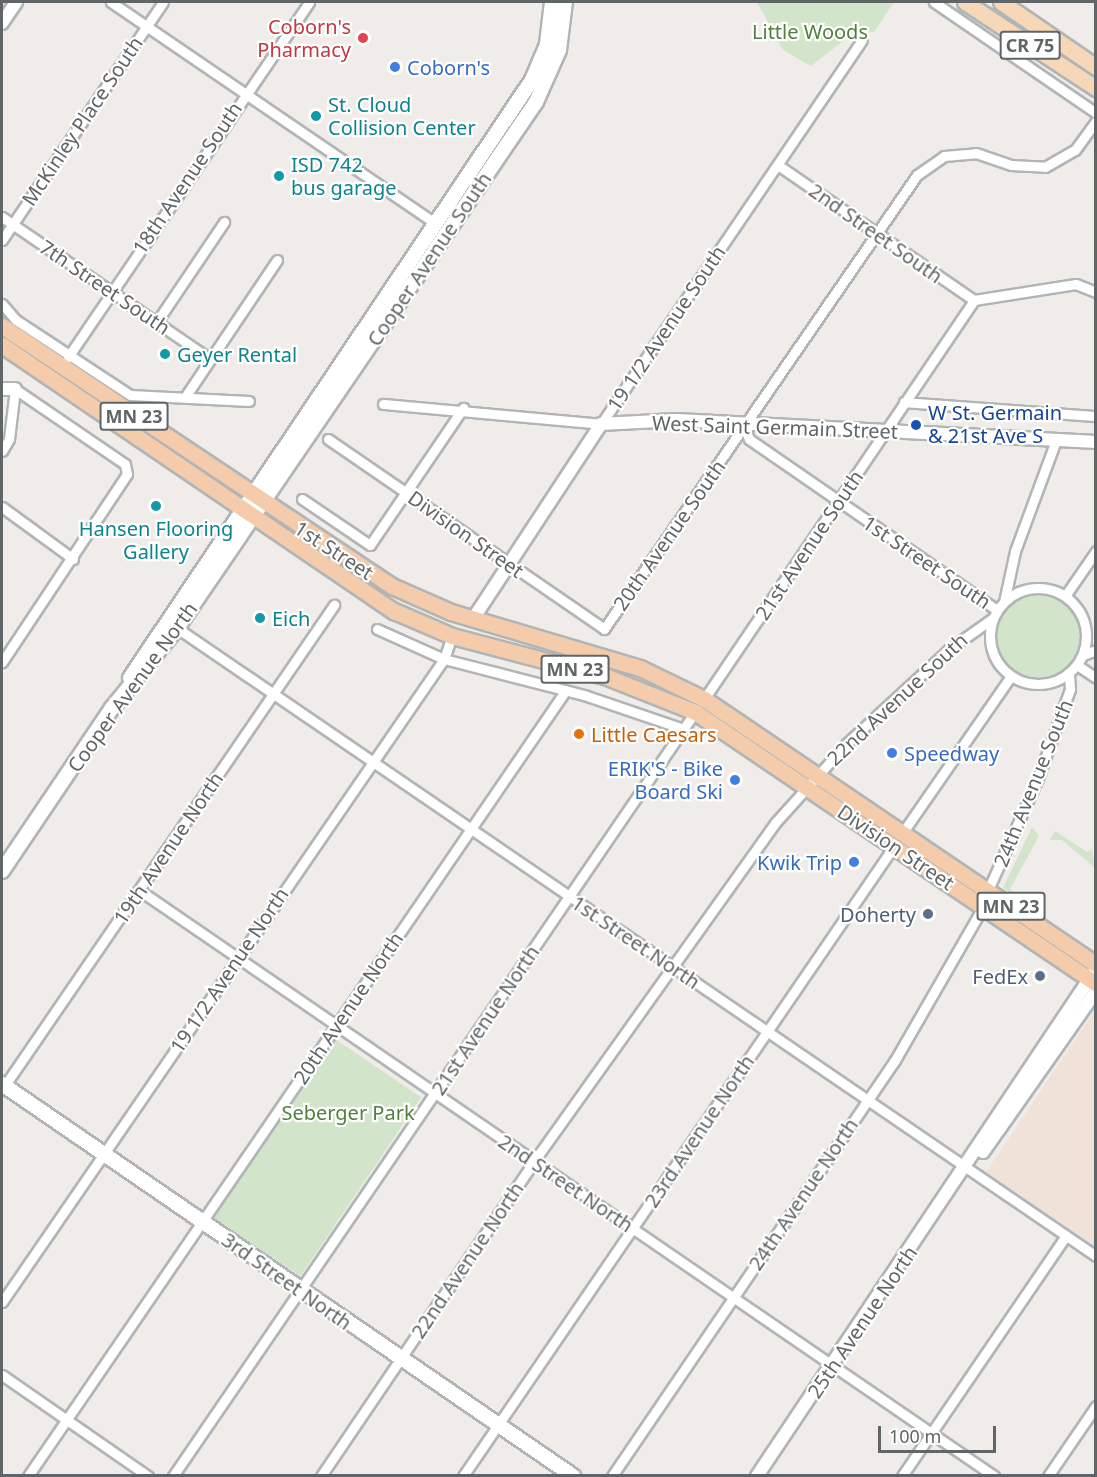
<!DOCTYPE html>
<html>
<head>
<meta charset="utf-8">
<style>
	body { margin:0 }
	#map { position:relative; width:1097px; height:1477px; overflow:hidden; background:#f0ece9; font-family:"Noto Sans",sans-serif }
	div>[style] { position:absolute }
	.commercial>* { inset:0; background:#eee2d9 }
	.green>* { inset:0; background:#d2e4c9; transform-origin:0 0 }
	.round { border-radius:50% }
	.roads { filter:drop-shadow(2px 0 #b1b5b6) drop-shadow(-2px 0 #b1b5b6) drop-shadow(0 2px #b1b5b6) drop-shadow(0 -2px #b1b5b6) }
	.minor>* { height:9px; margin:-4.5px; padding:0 4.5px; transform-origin:4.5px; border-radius:4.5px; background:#fff }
	.minor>.ring { margin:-4.5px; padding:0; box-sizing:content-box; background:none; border:9px solid #fff; border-radius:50% }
	.tertiary>* { height:12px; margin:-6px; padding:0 6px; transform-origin:6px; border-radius:6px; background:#fff }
	.secondary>* { height:14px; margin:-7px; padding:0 7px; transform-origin:7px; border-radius:7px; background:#fff }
	.primary>* { height:15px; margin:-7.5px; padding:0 7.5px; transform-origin:7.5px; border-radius:7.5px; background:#f6d7b8 }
	.trunk>* { height:15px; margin:-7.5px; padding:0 7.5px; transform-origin:7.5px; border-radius:7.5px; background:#f4ccac }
	.dots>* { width:16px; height:16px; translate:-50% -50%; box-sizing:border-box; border:3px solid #fff; border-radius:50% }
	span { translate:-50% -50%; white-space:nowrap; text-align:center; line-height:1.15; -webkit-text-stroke:4.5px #fff; paint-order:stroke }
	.shield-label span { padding:2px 4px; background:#fff; border:2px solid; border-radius:4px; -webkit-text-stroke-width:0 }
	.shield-label { font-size:18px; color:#606567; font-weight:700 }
	.health-label { font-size:20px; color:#be3a42 }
	.right { translate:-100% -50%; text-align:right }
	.park-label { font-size:20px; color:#527e40 }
	.shop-label { font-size:20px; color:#366cbe }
	.left { translate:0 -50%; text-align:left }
	.culture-label { font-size:20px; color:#0d838f }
	.street-label { font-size:20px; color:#606567 }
	.transit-label { font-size:20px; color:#164399 }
	.food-label { font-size:20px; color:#c56008 }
	.service-label { font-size:20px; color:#4e5e75 }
	.frame { position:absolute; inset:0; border:3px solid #606567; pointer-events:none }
	.scale { position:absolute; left:878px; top:1426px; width:118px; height:27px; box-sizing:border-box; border:3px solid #606567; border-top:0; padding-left:8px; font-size:18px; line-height:21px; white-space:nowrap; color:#606567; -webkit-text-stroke:4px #fff; paint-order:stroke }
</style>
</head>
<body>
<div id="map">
	<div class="commercial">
		<i style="clip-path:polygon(1095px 1010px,1095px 1247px,986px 1172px)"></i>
	</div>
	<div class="green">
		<i style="clip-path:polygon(757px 2px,894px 2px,874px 32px,856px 31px,811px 66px,783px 50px)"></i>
		<i class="round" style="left:995px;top:595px;width:86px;height:86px"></i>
		<i style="clip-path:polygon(1032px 827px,1039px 836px,1010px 889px,1037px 911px,1003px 888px)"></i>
		<i style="clip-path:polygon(1055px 831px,1087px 852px,1092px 849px,1095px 868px,1062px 840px,1050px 840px)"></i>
		<i style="left:335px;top:1039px;width:104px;height:216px;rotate:34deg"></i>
	</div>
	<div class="roads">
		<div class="minor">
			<i style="left:111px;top:2px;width:392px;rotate:34.3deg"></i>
			<i style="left:934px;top:2px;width:196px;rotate:34.4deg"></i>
			<i style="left:778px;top:165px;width:238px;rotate:34.6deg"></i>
			<i style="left:2px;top:217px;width:250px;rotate:34.3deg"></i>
			<i style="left:2px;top:240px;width:287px;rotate:-55.9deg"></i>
			<i style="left:974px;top:300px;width:103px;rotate:-8.9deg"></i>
			<i style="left:1076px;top:284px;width:22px;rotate:22deg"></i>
			<i style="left:2px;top:304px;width:21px;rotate:49deg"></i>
			<i style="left:16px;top:320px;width:136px;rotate:33.3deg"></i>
			<i style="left:130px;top:395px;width:119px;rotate:2.9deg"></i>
			<i style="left:156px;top:323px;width:122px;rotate:-56deg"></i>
			<i style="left:68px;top:357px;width:429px;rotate:-55.8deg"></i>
			<i style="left:185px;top:397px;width:165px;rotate:-56.1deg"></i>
			<i style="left:904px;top:402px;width:193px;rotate:4.2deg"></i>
			<i style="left:383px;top:404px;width:219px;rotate:5.2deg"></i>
			<i style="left:601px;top:424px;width:464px;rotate:-55.8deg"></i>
			<i style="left:744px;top:427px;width:13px;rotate:67deg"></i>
			<i style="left:749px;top:439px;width:301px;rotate:34.6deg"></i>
			<i style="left:328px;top:439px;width:335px;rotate:34.5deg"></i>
			<i style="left:604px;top:629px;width:551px;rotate:-55.42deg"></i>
			<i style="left:917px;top:175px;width:33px;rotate:-35deg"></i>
			<i style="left:944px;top:156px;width:32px;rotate:-5deg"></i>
			<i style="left:976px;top:153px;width:37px;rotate:19deg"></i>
			<i style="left:1011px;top:165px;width:34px;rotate:3deg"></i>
			<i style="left:1045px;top:167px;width:34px;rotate:-30deg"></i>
			<i style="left:1075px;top:150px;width:36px;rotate:-54deg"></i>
			<i style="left:2px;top:451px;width:14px;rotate:-60deg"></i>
			<i style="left:9px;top:439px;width:50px;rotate:-83.2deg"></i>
			<i style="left:15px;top:389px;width:133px;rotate:34.3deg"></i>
			<i style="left:125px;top:464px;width:10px;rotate:79deg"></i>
			<i style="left:127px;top:474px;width:226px;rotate:123.6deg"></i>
			<i style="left:302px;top:499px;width:82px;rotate:34.1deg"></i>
			<i style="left:370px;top:545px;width:166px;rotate:-55.8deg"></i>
			<i style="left:2px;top:507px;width:88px;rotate:36.2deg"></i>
			<i class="ring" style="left:990px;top:588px;width:87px;height:87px"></i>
			<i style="left:1065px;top:596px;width:55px;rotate:-55.4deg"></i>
			<i style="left:1004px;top:602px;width:52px;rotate:-77.8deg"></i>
			<i style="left:1015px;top:551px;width:118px;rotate:-69.7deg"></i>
			<i style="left:177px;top:628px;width:1113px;rotate:34.35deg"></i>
			<i style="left:377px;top:629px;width:73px;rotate:24.1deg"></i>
			<i style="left:444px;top:659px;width:145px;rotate:14.4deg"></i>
			<i style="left:584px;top:695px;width:106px;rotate:18.8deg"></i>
			<i style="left:1083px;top:655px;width:14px;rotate:-21deg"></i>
			<i style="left:1077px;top:665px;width:23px;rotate:34deg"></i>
			<i style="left:704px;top:699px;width:482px;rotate:-55.9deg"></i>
			<i style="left:903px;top:832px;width:190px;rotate:-55.3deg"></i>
			<i style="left:139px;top:890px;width:1037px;rotate:34.43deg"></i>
			<i style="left:988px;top:890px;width:123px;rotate:-65.9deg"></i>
			<i style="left:1038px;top:778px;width:95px;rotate:-70.2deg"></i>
			<i style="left:1070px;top:689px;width:15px;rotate:-94deg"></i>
			<i style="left:3px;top:1088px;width:586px;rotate:-55.58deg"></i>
			<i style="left:2px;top:1302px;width:780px;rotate:-55.5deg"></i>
			<i style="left:444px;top:659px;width:24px;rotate:-71deg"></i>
			<i style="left:2px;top:1375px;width:178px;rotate:34.7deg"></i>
			<i style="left:28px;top:1476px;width:952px;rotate:-55.61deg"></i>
			<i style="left:173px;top:1476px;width:925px;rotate:-55.66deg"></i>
			<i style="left:321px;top:1476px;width:389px;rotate:-55.9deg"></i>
			<i style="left:539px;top:1154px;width:407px;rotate:-54.5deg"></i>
			<i style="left:775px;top:823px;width:108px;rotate:-48deg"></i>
			<i style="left:847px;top:743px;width:137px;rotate:-42.6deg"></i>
			<i style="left:948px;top:650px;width:55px;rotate:-35.4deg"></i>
			<i style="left:463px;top:1476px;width:763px;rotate:-55.62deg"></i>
			<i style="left:612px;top:1476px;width:503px;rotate:-55.77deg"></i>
			<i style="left:895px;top:1060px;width:177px;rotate:-60.1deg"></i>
			<i style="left:902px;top:1476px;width:291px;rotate:-55.7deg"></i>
			<i style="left:1048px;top:1476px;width:85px;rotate:-55.6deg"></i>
		</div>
		<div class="tertiary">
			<i style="left:2px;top:23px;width:25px;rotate:-56deg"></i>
			<i style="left:2px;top:389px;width:13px"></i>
			<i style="left:473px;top:619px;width:233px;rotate:-56.7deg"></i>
			<i style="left:601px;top:424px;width:76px;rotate:-3deg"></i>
			<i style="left:677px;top:420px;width:420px;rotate:3deg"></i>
			<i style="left:983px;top:1152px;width:197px;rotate:-54.9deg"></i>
			<i style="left:757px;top:1476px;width:610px;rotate:-56.23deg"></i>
		</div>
		<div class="secondary">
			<i style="left:130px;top:678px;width:721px;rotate:-56.09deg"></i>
			<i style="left:532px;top:80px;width:39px;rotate:-67deg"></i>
			<i style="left:547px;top:44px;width:42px;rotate:-83.2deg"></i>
			<i style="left:2px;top:871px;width:197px;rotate:-56deg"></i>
			<i style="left:112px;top:708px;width:103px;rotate:-50.9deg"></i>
			<i style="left:177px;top:628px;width:637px;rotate:-55.69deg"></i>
			<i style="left:536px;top:102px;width:57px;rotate:-66.1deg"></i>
			<i style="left:559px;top:50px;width:48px;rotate:-82.9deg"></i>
			<i style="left:2px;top:1084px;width:693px;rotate:34.47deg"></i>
		</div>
		<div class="primary">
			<i style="left:965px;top:2px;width:157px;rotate:33.3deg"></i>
			<i style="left:1001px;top:2px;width:115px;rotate:34.4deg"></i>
		</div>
		<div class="trunk">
			<i style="left:2px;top:326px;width:469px;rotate:33.7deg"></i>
			<i style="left:392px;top:586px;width:64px;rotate:23.8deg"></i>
			<i style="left:451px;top:612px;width:197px;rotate:16.5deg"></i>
			<i style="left:640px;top:668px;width:71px;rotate:25.8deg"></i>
			<i style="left:704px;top:699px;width:473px;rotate:34.1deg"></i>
			<i style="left:2px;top:345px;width:474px;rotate:34.2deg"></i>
			<i style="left:394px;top:611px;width:63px;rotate:23.3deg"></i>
			<i style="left:452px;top:636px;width:160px;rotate:14.8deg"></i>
			<i style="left:607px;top:677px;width:95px;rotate:21.7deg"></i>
			<i style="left:695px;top:712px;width:485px;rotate:34.1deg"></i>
		</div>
	</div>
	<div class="dots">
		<i style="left:363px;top:38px;background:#e0444e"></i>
		<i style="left:395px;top:67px;background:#3f7fe0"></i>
		<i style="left:316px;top:116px;background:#0f9aa8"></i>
		<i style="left:279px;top:176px;background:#0f9aa8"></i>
		<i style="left:165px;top:354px;background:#0f9aa8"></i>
		<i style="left:916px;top:425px;background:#1a4fb4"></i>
		<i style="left:156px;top:506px;background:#0f9aa8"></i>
		<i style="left:260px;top:618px;background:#0f9aa8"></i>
		<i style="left:579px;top:734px;background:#e8710a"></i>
		<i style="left:892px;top:753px;background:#3f7fe0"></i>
		<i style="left:735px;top:780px;background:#3f7fe0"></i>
		<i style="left:854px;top:862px;background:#3f7fe0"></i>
		<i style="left:928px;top:914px;background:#5c6f8a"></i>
		<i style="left:1040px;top:976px;background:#5c6f8a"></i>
	</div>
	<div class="shield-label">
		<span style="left:1030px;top:45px">CR 75</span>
		<span style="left:134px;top:416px">MN 23</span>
		<span style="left:575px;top:669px">MN 23</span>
		<span style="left:1011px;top:906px">MN 23</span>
	</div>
	<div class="health-label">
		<span class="right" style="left:351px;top:38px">Coborn's<br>Pharmacy</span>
	</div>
	<div class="park-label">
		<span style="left:810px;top:31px">Little Woods</span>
		<span style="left:348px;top:1112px">Seberger Park</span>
	</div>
	<div class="shop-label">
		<span class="left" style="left:407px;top:67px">Coborn's</span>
		<span class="left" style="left:904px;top:753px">Speedway</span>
		<span class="right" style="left:723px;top:780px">ERIK'S - Bike<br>Board Ski</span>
		<span class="right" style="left:842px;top:862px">Kwik Trip</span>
	</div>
	<div class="culture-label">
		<span class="left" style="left:328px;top:116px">St. Cloud<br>Collision Center</span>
		<span class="left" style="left:291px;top:176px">ISD 742<br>bus garage</span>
		<span class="left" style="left:177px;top:354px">Geyer Rental</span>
		<span style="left:156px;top:540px">Hansen Flooring<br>Gallery</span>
		<span class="left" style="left:272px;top:618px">Eich</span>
	</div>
	<div class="street-label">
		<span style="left:82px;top:121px;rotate:-56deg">McKinley Place South</span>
		<span style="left:187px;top:178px;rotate:-56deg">18th Avenue South</span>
		<span style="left:876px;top:233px;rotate:35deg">2nd Street South</span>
		<span style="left:429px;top:259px;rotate:-56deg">Cooper Avenue South</span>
		<span style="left:105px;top:287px;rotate:34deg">7th Street South</span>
		<span style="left:666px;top:328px;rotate:-56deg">19 1/2 Avenue South</span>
		<span style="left:775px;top:427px;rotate:2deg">West Saint Germain Street</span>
		<span style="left:466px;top:534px;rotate:35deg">Division Street</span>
		<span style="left:669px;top:535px;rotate:-55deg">20th Avenue South</span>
		<span style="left:809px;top:545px;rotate:-56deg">21st Avenue South</span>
		<span style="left:334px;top:550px;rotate:33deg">1st Street</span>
		<span style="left:927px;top:562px;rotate:34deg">1st Street South</span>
		<span style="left:132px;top:687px;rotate:-54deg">Cooper Avenue North</span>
		<span style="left:897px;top:699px;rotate:-43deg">22nd Avenue South</span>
		<span style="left:1033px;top:783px;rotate:-68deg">24th Avenue South</span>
		<span style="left:896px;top:847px;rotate:34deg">Division Street</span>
		<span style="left:168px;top:848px;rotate:-56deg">19th Avenue North</span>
		<span style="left:636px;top:942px;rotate:34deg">1st Street North</span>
		<span style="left:229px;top:970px;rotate:-56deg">19 1/2 Avenue North</span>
		<span style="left:348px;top:1008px;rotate:-56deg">20th Avenue North</span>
		<span style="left:485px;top:1020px;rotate:-56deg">21st Avenue North</span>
		<span style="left:699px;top:1131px;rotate:-56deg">23rd Avenue North</span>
		<span style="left:566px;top:1183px;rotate:34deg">2nd Street North</span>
		<span style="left:803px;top:1194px;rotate:-56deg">24th Avenue North</span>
		<span style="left:467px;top:1260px;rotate:-56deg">22nd Avenue North</span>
		<span style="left:287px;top:1281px;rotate:35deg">3rd Street North</span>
		<span style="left:862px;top:1322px;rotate:-56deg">25th Avenue North</span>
	</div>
	<div class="transit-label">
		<span class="left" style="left:928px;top:424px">W St. Germain<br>&amp; 21st Ave S</span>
	</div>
	<div class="food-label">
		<span class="left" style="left:591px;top:734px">Little Caesars</span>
	</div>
	<div class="service-label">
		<span class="right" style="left:916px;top:914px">Doherty</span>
		<span class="right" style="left:1028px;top:976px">FedEx</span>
	</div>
	<div class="frame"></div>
	<div class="scale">100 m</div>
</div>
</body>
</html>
